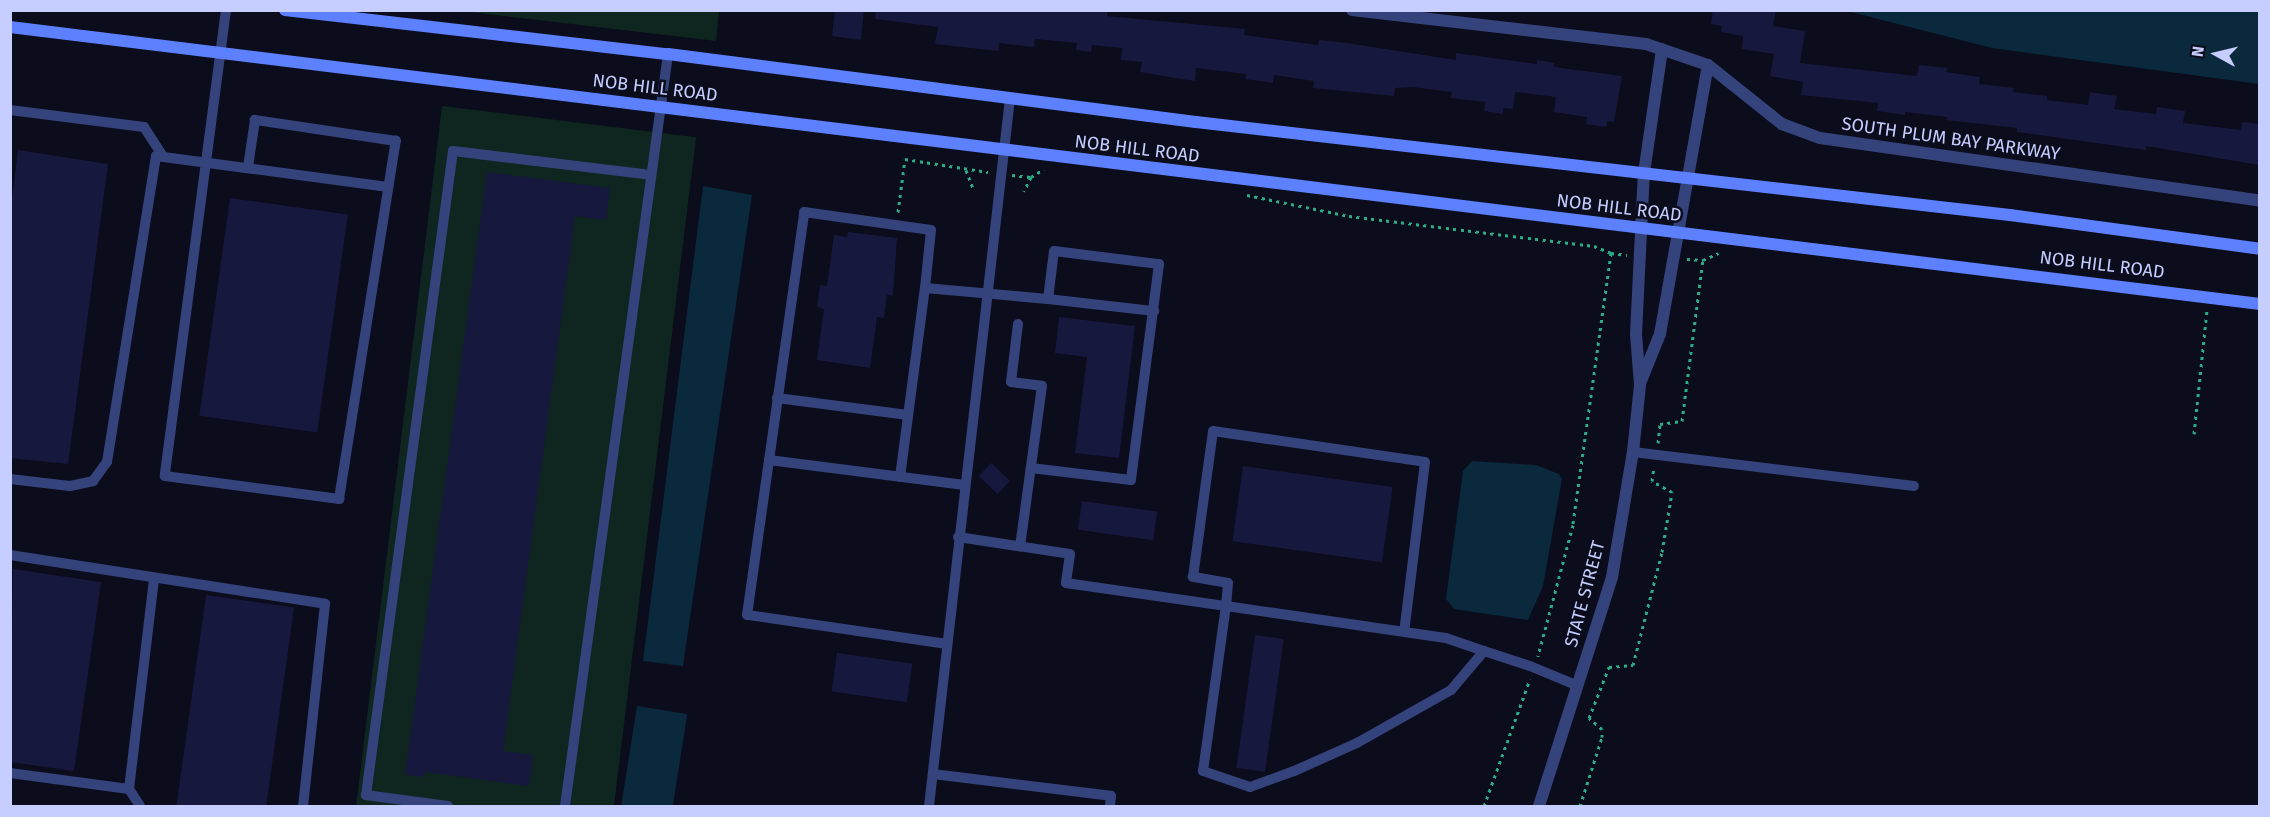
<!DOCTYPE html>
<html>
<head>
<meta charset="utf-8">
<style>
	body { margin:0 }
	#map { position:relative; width:2270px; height:817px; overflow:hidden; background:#0b0c1c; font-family:"Fira Sans",sans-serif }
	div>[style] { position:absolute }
	.green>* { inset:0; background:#0e261f; transform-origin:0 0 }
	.water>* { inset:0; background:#0a293c; transform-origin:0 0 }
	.building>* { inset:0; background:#17183d; transform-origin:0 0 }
	.path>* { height:3px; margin-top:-1.5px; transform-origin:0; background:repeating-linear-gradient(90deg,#2bae86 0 3px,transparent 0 7.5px) }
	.lane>* { height:10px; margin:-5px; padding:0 5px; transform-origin:5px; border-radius:5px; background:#35437c }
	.street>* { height:12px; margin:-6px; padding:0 6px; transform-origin:6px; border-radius:6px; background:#35437c }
	.secondary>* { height:12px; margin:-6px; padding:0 6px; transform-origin:6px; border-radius:6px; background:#5d80ff }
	span { translate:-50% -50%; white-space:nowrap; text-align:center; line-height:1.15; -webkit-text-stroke:5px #0b0c1c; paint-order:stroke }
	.street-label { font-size:18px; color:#c6cdff }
	.frame { position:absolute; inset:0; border:12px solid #c6cdff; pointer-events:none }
	.north { position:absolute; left:2186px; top:24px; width:60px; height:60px; -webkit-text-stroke:4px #0b0c1c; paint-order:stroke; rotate:278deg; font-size:16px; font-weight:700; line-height:24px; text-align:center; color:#c6cdff }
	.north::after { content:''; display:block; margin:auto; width:21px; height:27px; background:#c6cdff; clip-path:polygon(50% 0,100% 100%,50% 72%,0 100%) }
</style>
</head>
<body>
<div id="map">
	<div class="green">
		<i style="clip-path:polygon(462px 11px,719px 10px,719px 11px,716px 41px)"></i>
		<i style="left:442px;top:106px;width:256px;height:706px;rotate:7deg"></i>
	</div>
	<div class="water">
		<i style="clip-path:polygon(1847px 11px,2259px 11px,2259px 84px,1992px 48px)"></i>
		<i style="clip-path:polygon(703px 186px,752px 195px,683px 666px,643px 661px)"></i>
		<i style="clip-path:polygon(1472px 461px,1536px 465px,1559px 474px,1562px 479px,1543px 586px,1528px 620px,1454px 609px,1446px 599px,1463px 471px)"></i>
		<i style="left:637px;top:706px;width:51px;height:101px;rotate:9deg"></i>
	</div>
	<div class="building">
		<i style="clip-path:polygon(835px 10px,864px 10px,861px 40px,832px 36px)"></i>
		<i style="clip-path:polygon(876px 10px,1108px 10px,1107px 16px,1245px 29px,1244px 35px,1318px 45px,1319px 40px,1347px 43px,1456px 60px,1456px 53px,1537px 64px,1537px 60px,1554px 63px,1554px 67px,1622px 76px,1614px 122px,1607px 121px,1606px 127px,1586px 124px,1587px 117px,1554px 112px,1556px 97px,1515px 92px,1513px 109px,1503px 108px,1503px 114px,1484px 111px,1485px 102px,1451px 98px,1452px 92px,1412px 87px,1395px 88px,1394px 96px,1313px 88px,1314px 81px,1274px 75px,1273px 83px,1245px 79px,1246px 74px,1196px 68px,1195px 81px,1175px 78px,1140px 72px,1142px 62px,1121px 60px,1122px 48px,1092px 45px,1091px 52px,1076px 50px,1077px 43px,1035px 39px,1034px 47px,999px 43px,998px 51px,935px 44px,938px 27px,875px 19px)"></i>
		<i style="clip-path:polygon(1713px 10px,1776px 10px,1773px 26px,1805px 31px,1800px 63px,1917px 76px,1919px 65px,1947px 68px,1946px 72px,1980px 77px,1979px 84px,2014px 88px,2013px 92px,2047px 96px,2047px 100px,2088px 105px,2090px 92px,2117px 96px,2114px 109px,2156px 114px,2157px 107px,2185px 111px,2183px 123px,2241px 130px,2242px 122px,2259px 124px,2259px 165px,2146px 146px,2146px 150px,2017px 132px,2017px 128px,1946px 120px,1947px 117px,1905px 112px,1905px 115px,1877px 111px,1878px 103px,1801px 95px,1803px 82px,1770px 76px,1774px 54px,1742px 49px,1743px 36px,1721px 32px,1722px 26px,1711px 24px)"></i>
		<i style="clip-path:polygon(18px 150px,108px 164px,68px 464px,10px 458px,10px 216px)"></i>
		<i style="clip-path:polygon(487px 172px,610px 188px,606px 220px,575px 216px,503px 751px,533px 755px,529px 786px,425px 772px,424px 777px,405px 775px)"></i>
		<i style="left:230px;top:198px;width:119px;height:220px;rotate:8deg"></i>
		<i style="clip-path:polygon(848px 232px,897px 238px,893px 296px,887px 295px,884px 318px,877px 317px,870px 368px,817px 360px,824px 309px,817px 307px,820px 285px,827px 286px,834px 235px,847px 237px)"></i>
		<i style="clip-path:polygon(1059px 317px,1135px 326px,1119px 458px,1075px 453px,1087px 357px,1055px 353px)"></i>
		<i style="left:991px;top:463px;width:26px;height:18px;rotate:43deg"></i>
		<i style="left:1243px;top:466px;width:151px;height:76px;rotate:8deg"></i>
		<i style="left:1082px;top:501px;width:76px;height:29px;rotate:8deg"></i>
		<i style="clip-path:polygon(13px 569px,101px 582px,74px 771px,10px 762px)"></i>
		<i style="left:206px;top:595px;width:89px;height:214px;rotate:8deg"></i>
		<i style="left:1255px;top:635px;width:29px;height:134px;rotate:8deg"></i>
		<i style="left:837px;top:653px;width:76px;height:39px;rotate:8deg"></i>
	</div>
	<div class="path">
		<i style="left:966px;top:170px;width:19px;rotate:69deg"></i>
		<i style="left:1012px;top:175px;width:19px;rotate:6deg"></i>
		<i style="left:1031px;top:177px;width:16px;rotate:117deg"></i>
		<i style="left:1031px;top:177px;width:15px;rotate:-32deg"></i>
		<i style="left:1247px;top:195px;width:104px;rotate:11.6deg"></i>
		<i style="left:1349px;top:216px;width:247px;rotate:7deg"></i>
		<i style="left:1594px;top:246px;width:18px;rotate:22deg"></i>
		<i style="left:1611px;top:253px;width:275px;rotate:98deg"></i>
		<i style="left:1573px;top:525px;width:136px;rotate:105deg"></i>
		<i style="left:898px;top:212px;width:53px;rotate:-82.5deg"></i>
		<i style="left:905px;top:159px;width:84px;rotate:8.9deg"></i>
		<i style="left:1611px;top:253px;width:16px;rotate:7deg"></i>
		<i style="left:1687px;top:259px;width:16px;rotate:4deg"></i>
		<i style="left:2194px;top:434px;width:125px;rotate:-84deg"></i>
		<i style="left:1658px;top:443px;width:19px;rotate:-84deg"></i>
		<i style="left:1660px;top:424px;width:22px;rotate:-8deg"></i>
		<i style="left:1682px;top:421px;width:162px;rotate:-82.6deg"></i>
		<i style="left:1703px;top:260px;width:17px;rotate:-24deg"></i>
		<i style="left:1484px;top:806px;width:135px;rotate:-70.1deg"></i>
		<i style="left:1580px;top:806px;width:72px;rotate:-72.3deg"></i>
		<i style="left:1602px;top:737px;width:8px;rotate:-90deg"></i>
		<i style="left:1602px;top:729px;width:17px;rotate:-140deg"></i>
		<i style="left:1589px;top:718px;width:55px;rotate:-68.6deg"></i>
		<i style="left:1609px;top:667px;width:24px;rotate:-5deg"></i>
		<i style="left:1633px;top:665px;width:117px;rotate:-75.6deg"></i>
		<i style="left:1662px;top:552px;width:61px;rotate:-80.5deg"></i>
		<i style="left:1672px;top:492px;width:23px;rotate:-151deg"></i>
		<i style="left:1652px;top:481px;width:14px;rotate:-82deg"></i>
	</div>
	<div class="lane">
		<i style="left:226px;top:10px;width:470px;rotate:97.5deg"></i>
		<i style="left:165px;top:476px;width:176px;rotate:7.5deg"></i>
		<i style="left:339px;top:499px;width:363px;rotate:-81deg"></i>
		<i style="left:396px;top:141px;width:143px;rotate:-171.5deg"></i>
		<i style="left:255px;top:120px;width:48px;rotate:98.5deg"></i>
		<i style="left:10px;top:110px;width:135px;rotate:7.2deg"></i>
		<i style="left:144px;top:127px;width:35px;rotate:57deg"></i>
		<i style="left:1048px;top:299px;width:107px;rotate:6.5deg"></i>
		<i style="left:1018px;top:324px;width:58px;rotate:96.9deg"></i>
		<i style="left:1011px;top:382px;width:31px;rotate:7deg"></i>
		<i style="left:1042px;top:386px;width:162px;rotate:97.8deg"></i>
		<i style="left:777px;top:398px;width:132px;rotate:7.4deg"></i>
		<i style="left:1633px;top:452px;width:283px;rotate:6.9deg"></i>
		<i style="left:769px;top:460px;width:197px;rotate:7.3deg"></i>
		<i style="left:900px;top:477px;width:191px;rotate:-82.5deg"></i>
		<i style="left:10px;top:479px;width:60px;rotate:6.7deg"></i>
		<i style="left:70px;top:486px;width:24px;rotate:-12deg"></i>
		<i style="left:93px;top:481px;width:24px;rotate:-54deg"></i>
		<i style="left:107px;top:462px;width:310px;rotate:-80.9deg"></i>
		<i style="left:156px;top:156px;width:234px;rotate:7.6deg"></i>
		<i style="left:958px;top:537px;width:113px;rotate:8.6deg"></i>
		<i style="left:1070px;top:554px;width:29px;rotate:98deg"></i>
		<i style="left:1066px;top:583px;width:162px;rotate:8.2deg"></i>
		<i style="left:1226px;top:606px;width:23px;rotate:-85deg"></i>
		<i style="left:1228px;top:583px;width:36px;rotate:-170deg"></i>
		<i style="left:1193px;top:577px;width:147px;rotate:-82.2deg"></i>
		<i style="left:1213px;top:431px;width:214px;rotate:8.3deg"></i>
		<i style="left:1425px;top:462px;width:171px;rotate:97deg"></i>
		<i style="left:10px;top:555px;width:319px;rotate:8.8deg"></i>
		<i style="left:325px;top:604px;width:203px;rotate:96.2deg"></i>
		<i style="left:947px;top:644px;width:202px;rotate:-171.7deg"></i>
		<i style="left:747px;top:615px;width:407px;rotate:-81.9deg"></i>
		<i style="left:804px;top:212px;width:128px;rotate:8.1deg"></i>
		<i style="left:931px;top:230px;width:58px;rotate:95.9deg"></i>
		<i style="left:925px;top:288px;width:123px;rotate:5.1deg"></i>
		<i style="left:1048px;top:299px;width:48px;rotate:-82.9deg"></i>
		<i style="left:1054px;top:251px;width:106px;rotate:7.1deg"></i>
		<i style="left:1159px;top:264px;width:218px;rotate:97.4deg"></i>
		<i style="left:1131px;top:480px;width:101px;rotate:-173.2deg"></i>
		<i style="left:1484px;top:651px;width:51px;rotate:130.2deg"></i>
		<i style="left:1451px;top:690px;width:108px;rotate:150.6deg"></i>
		<i style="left:1357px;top:743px;width:69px;rotate:156deg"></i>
		<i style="left:1294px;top:771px;width:47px;rotate:160deg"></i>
		<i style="left:1250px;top:787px;width:50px;rotate:-161.2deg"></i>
		<i style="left:1203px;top:771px;width:167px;rotate:-82.1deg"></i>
		<i style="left:1226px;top:606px;width:222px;rotate:8.3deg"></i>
		<i style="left:1446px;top:638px;width:40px;rotate:18.9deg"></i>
		<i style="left:1484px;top:651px;width:48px;rotate:18.1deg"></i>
		<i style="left:1530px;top:666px;width:52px;rotate:22.6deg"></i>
		<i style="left:10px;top:773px;width:120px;rotate:7.7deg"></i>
		<i style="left:129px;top:789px;width:20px;rotate:57deg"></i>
		<i style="left:933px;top:774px;width:179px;rotate:7deg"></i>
		<i style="left:1111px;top:796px;width:10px;rotate:96deg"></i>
		<i style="left:129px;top:789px;width:212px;rotate:-83.2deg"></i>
		<i style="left:448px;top:806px;width:83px;rotate:-172.4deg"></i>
		<i style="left:366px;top:795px;width:650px;rotate:-82.31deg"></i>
		<i style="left:453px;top:151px;width:199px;rotate:6.9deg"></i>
		<i style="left:565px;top:806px;width:759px;rotate:-82.2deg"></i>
		<i style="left:929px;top:806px;width:713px;rotate:-83.47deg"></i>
	</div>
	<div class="street">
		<i style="left:1352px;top:10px;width:296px;rotate:6.6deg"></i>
		<i style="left:1646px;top:44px;width:65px;rotate:18.7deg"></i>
		<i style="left:1708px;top:65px;width:95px;rotate:38.6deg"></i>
		<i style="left:1782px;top:124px;width:40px;rotate:20.2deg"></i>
		<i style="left:1820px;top:138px;width:444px;rotate:8.1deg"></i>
		<i style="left:1641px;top:381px;width:51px;rotate:-68deg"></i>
		<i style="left:1660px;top:334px;width:273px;rotate:-79.9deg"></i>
		<i style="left:1539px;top:806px;width:240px;rotate:-72.3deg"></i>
		<i style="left:1612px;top:577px;width:127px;rotate:-80.5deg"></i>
		<i style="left:1633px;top:452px;width:67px;rotate:-84deg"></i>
		<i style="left:1640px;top:385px;width:51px;rotate:-94.5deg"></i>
		<i style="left:1636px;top:334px;width:161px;rotate:-87.2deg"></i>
		<i style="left:1644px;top:173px;width:125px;rotate:-81.7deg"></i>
	</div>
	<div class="secondary">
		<i style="left:285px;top:10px;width:386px;rotate:6.6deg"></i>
		<i style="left:668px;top:54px;width:532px;rotate:7.34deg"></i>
		<i style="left:1196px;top:122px;width:819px;rotate:6.52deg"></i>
		<i style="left:2010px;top:215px;width:252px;rotate:7.7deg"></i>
		<i style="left:10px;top:27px;width:2267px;rotate:7.02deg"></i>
	</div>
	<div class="street-label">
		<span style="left:655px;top:88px;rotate:7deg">NOB HILL ROAD</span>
		<span style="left:1951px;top:139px;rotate:8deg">SOUTH PLUM BAY PARKWAY</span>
		<span style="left:1137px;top:149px;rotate:7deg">NOB HILL ROAD</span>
		<span style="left:1619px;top:208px;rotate:7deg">NOB HILL ROAD</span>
		<span style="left:2102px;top:265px;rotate:7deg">NOB HILL ROAD</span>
		<span style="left:1585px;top:594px;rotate:-75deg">STATE STREET</span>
	</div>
	<div class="frame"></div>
	<div class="north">N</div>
</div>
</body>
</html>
